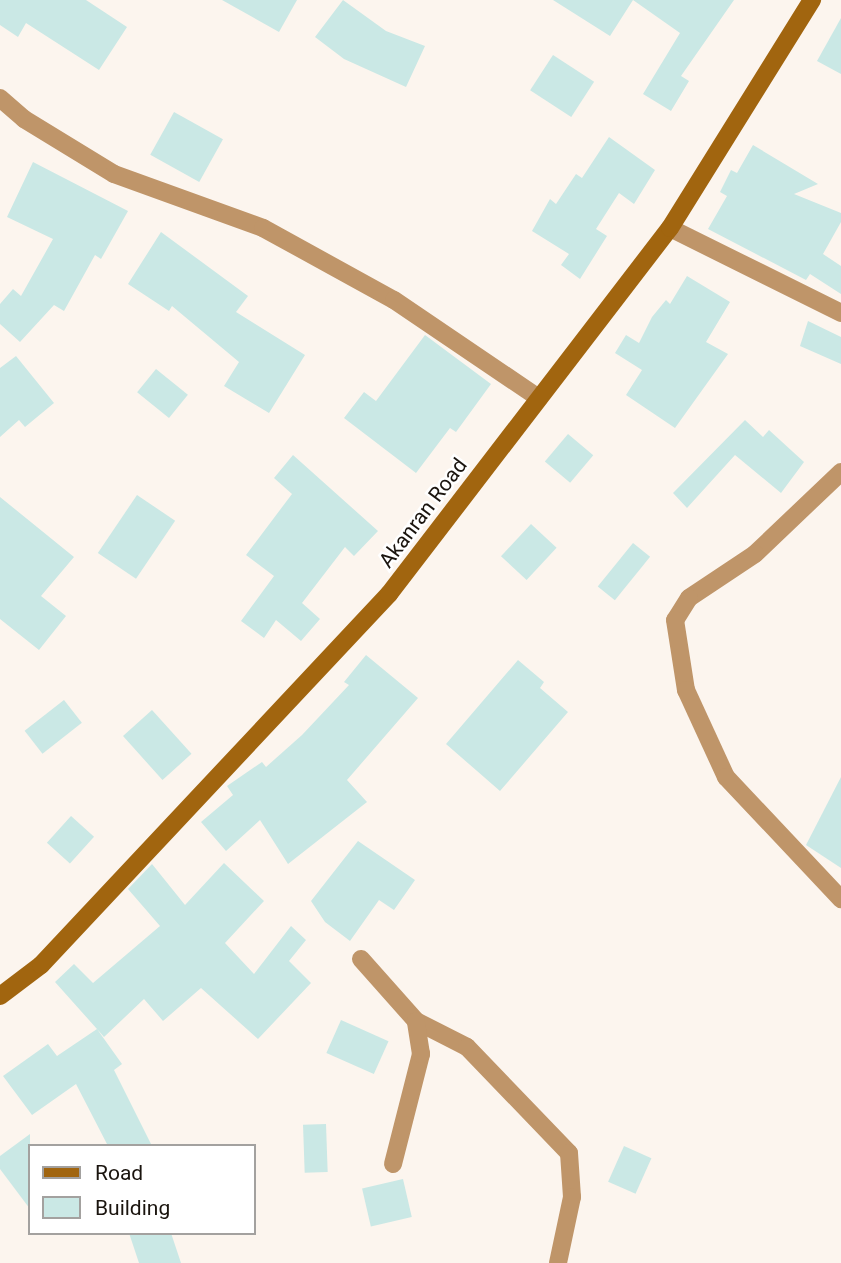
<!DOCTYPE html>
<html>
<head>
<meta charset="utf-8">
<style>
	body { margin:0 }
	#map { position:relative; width:841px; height:1263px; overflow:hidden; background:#fcf5ee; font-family:Roboto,sans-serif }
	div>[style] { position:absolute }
	.building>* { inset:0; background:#cae8e5; transform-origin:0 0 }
	.street>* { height:18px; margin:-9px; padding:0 9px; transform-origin:9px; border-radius:9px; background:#bf9569 }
	.secondary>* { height:18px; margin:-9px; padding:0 9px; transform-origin:9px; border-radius:9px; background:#a1650f }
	span { translate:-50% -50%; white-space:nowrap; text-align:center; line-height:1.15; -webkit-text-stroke:5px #fff; paint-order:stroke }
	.street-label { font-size:21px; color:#1a140e }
	.legend { position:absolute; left:28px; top:1144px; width:228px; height:91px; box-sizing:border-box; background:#fff; border:2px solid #a3a19f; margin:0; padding:9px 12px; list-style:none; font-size:21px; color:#1a140e }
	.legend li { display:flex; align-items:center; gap:14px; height:35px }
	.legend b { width:35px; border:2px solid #a3a19f }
</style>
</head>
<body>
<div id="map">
	<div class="building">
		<i style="clip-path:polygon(0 0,86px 0,127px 27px,99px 70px,26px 23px,18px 37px,0 25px)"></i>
		<i style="clip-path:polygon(222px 0,297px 0,279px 32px)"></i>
		<i style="clip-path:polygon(343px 0,386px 31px,425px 46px,406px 87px,344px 59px,315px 37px)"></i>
		<i style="clip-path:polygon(553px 0,734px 0,681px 76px,689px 81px,671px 111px,643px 94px,680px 33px,633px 0,610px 36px)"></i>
		<i style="clip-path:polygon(841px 18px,841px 74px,817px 61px)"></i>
		<i style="left:553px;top:55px;width:49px;height:42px;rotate:33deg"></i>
		<i style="left:174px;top:112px;width:56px;height:49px;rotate:29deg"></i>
		<i style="clip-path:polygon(609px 137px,655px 170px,634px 204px,619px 193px,596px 229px,607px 236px,580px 279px,561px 265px,569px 254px,532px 231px,550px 199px,556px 204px,576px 174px,582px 178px)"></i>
		<i style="clip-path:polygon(753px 145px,818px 184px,794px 194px,841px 213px,841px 222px,823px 254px,841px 266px,841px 294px,810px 274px,806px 280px,708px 229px,727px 196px,720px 192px,731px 170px,737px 173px)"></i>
		<i style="clip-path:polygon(33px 162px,128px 211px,101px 259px,95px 255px,64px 311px,54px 305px,20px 342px,0 324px,0 304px,13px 289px,21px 296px,53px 239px,7px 217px)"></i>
		<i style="clip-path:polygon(161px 232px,248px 296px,236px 312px,305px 355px,269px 413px,224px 386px,239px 362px,172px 306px,169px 311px,128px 284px)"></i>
		<i style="clip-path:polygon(687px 276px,730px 302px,706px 342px,728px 354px,675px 428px,626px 395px,642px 370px,615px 353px,626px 335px,639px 343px,652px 317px,666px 300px,670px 304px)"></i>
		<i style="clip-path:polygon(808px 321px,841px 337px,841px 364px,800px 346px)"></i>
		<i style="clip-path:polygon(425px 335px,491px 384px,456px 432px,450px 428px,416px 473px,344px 418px,364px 392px,376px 401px)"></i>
		<i style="clip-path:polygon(16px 356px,54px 403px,25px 427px,19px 420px,0 437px,0 368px)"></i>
		<i style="left:156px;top:369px;width:41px;height:30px;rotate:39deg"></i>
		<i style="clip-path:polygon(745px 420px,763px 437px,769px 430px,804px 462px,781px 493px,735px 455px,687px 508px,673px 493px)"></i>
		<i style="left:568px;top:434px;width:33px;height:36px;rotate:40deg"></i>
		<i style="clip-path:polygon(293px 455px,378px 531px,354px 556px,345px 547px,302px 603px,320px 619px,301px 641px,276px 620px,264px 638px,241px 621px,274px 576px,246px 555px,292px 494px,274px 478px)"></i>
		<i style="left:137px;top:495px;width:46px;height:70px;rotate:34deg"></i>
		<i style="clip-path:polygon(0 497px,74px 557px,41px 596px,66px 616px,39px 650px,0 619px)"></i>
		<i style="left:531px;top:524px;width:35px;height:44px;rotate:43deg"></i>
		<i style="left:633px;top:543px;width:22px;height:56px;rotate:39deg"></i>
		<i style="clip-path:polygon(366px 655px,418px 698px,347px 780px,367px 802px,288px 864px,260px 820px,226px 851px,201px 822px,233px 795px,227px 786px,262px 762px,266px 767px,302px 735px,349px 685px,344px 682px)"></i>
		<i style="clip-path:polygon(518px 660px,544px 682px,540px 688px,568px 712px,500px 791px,446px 744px)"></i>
		<i style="left:64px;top:700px;width:29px;height:50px;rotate:52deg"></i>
		<i style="left:152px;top:710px;width:59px;height:39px;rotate:48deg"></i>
		<i style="clip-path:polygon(841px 777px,841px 868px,806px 845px)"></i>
		<i style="left:71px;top:816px;width:31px;height:36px;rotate:42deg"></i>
		<i style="clip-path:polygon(358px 841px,415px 880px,394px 910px,379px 900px,350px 941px,325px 922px,311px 901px)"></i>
		<i style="clip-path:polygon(224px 863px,264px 901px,225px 943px,254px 974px,291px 926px,306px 940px,289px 961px,311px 983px,258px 1039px,201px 988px,163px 1021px,144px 999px,104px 1037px,97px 1029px,122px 1064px,114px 1070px,152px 1146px,108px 1146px,76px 1084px,32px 1115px,3px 1076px,48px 1044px,57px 1056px,97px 1029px,55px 982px,74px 964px,93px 983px,160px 926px,128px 889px,152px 864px,185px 905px)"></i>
		<i style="left:341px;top:1020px;width:52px;height:36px;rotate:24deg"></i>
		<i style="left:326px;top:1124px;width:48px;height:23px;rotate:88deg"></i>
		<i style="clip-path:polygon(30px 1134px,30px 1209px,0 1169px,0 1156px)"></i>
		<i style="left:624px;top:1146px;width:30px;height:39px;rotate:24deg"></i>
		<i style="left:403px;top:1179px;width:39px;height:42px;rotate:77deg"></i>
		<i style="clip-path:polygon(129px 1233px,171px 1233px,181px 1263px,139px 1263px)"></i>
	</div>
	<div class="street">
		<i style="left:0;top:98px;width:32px;rotate:41deg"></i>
		<i style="left:24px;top:119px;width:105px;rotate:31.4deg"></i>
		<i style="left:114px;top:174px;width:158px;rotate:19.9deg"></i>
		<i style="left:263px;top:228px;width:149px;rotate:28.8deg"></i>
		<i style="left:394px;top:300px;width:175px;rotate:34.1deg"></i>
		<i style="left:670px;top:228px;width:191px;rotate:26.4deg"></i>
		<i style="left:841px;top:472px;width:119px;rotate:136.4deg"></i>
		<i style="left:755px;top:554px;width:79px;rotate:146.3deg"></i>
		<i style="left:689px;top:598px;width:26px;rotate:122deg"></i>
		<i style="left:675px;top:620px;width:71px;rotate:81.1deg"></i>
		<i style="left:686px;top:690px;width:96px;rotate:65.3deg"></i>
		<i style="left:726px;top:777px;width:168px;rotate:46.7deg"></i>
		<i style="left:361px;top:959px;width:83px;rotate:48.4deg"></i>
		<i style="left:416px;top:1021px;width:57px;rotate:27deg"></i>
		<i style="left:467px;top:1047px;width:147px;rotate:46.1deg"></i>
		<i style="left:569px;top:1153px;width:44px;rotate:86.1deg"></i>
		<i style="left:572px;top:1197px;width:67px;rotate:102deg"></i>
		<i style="left:393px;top:1164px;width:114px;rotate:-75.7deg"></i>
		<i style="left:421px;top:1054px;width:33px;rotate:-99deg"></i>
	</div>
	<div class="secondary">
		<i style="left:0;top:996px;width:51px;rotate:-37.1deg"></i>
		<i style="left:41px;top:965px;width:509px;rotate:-46.83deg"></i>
		<i style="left:389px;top:594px;width:461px;rotate:-52.5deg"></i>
		<i style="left:670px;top:228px;width:269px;rotate:-58.1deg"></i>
	</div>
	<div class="street-label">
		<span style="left:423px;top:513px;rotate:-53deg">Akanran Road</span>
	</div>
	<ul class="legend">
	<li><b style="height:9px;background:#a1650f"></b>Road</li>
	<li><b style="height:19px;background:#cae8e5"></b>Building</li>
	</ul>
</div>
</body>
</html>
